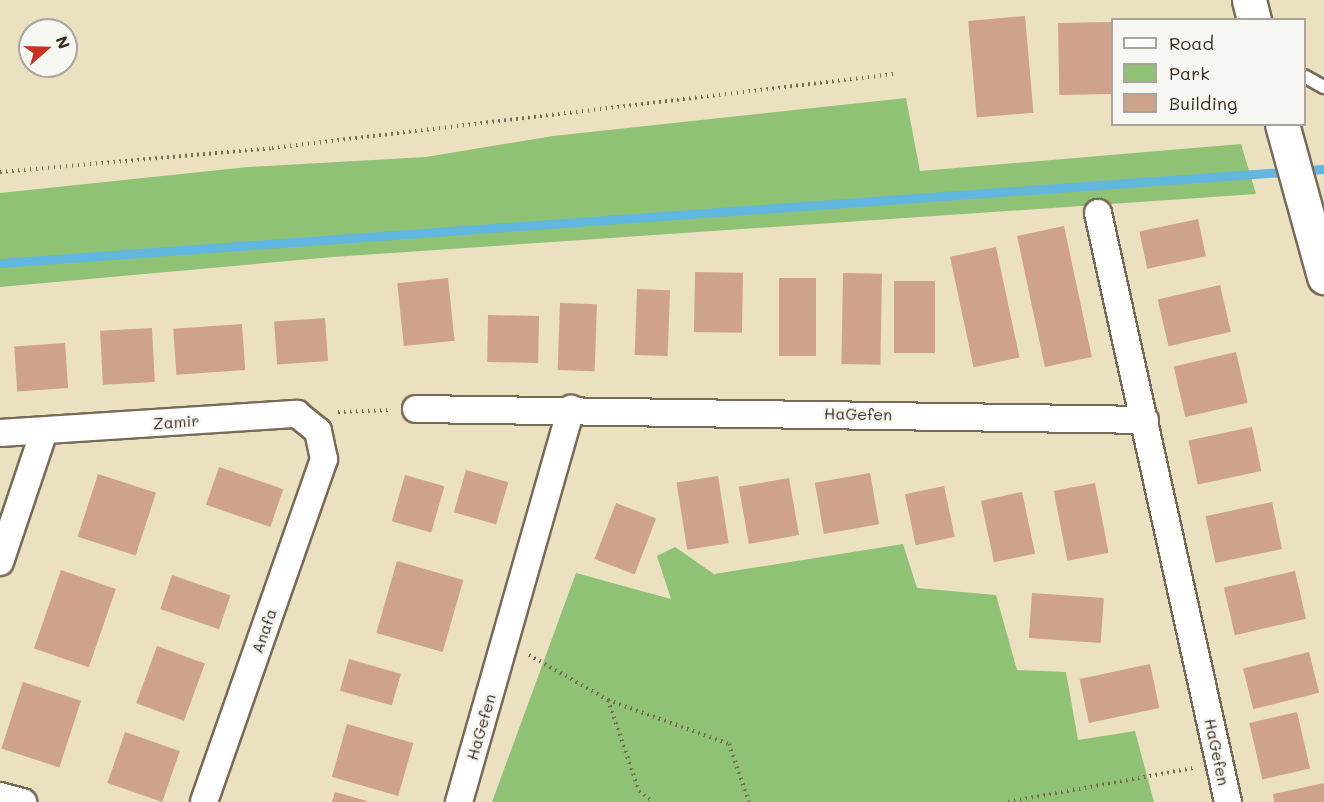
<!DOCTYPE html>
<html>
<head>
<meta charset="utf-8">
<style>
	body { margin:0 }
	#map { position:relative; width:1324px; height:802px; overflow:hidden; background:#ebe1c1; font-family:Mali,sans-serif }
	div>[style] { position:absolute }
	.green>* { inset:0; background:#8fc274 }
	.stream>* { height:9px; margin:-4.5px; padding:0 4.5px; transform-origin:4.5px; border-radius:4.5px; background:#61b7dd }
	.building>* { inset:0; background:#cfa28c; transform-origin:0 0 }
	.path>* { height:4px; margin-top:-2px; transform-origin:0; background:repeating-linear-gradient(90deg,#796a57 0 1.5px,transparent 0 6px) }
	.roads { filter:drop-shadow(2px 0 #796a57) drop-shadow(-2px 0 #796a57) drop-shadow(0 2px #796a57) drop-shadow(0 -2px #796a57) }
	.lane>* { height:12px; margin:-6px; padding:0 6px; transform-origin:6px; border-radius:6px; background:#fff }
	.street>* { height:26px; margin:-13px; padding:0 13px; transform-origin:13px; border-radius:13px; background:#fff }
	.secondary>* { height:33px; margin:-16.5px; padding:0 16.5px; transform-origin:16.5px; border-radius:16.5px; background:#fff }
	span { translate:-50% -50%; white-space:nowrap; text-align:center; line-height:1.15; -webkit-text-stroke:6px #f6f6f2; paint-order:stroke }
	.street-label { font-size:16px; color:#3b2a1e }
	.legend { position:absolute; left:1111px; top:18px; width:195px; height:108px; box-sizing:border-box; background:#f6f6f2; border:2px solid #aba49d; margin:0; padding:8px 10px; list-style:none; font-size:18px; color:#3b2a1e }
	.legend li { display:flex; align-items:center; gap:12px; height:30px }
	.legend b { width:30px; border:2px solid #aba49d }
	.north { position:absolute; left:18px; top:18px; width:60px; height:60px; box-sizing:border-box; background:#f6f6f2; border:2px solid #aba49d; border-radius:50%; rotate:70deg; font-size:16px; font-weight:700; line-height:24px; text-align:center; color:#3b2a1e }
	.north::after { content:''; display:block; margin:auto; width:21px; height:27px; background:#c8321e; clip-path:polygon(50% 0,100% 100%,50% 72%,0 100%) }
</style>
</head>
<body>
<div id="map">
	<div class="green">
		<i style="clip-path:polygon(906px 98px,920px 171px,1241px 144px,1256px 194px,333px 257px,0 287px,0 193px,248px 167px,426px 157px,553px 136px)"></i>
		<i style="clip-path:polygon(903px 544px,917px 588px,996px 595px,1017px 670px,1066px 672px,1078px 740px,1135px 731px,1154px 802px,492px 802px,576px 573px,671px 599px,657px 556px,675px 547px,714px 574px)"></i>
	</div>
	<div class="stream">
		<i style="left:0;top:263px;width:1327px;rotate:-4.06deg"></i>
	</div>
	<div class="building">
		<i style="left:1025px;top:16px;width:97px;height:57px;rotate:85deg"></i>
		<i style="left:1111px;top:22px;width:72px;height:53px;rotate:89deg"></i>
		<i style="left:1198px;top:219px;width:38px;height:60px;rotate:78deg"></i>
		<i style="left:1064px;top:226px;width:134px;height:48px;rotate:78deg"></i>
		<i style="left:996px;top:247px;width:113px;height:47px;rotate:78deg"></i>
		<i style="left:695px;top:272px;width:48px;height:60px;rotate:1deg"></i>
		<i style="left:843px;top:273px;width:39px;height:91px;rotate:1deg"></i>
		<i style="left:448px;top:278px;width:63px;height:51px;rotate:84deg"></i>
		<i style="left:779px;top:278px;width:37px;height:78px"></i>
		<i style="left:894px;top:281px;width:41px;height:72px"></i>
		<i style="left:1220px;top:285px;width:48px;height:64px;rotate:77deg"></i>
		<i style="left:637px;top:289px;width:33px;height:66px;rotate:2deg"></i>
		<i style="left:560px;top:303px;width:37px;height:67px;rotate:2deg"></i>
		<i style="left:488px;top:315px;width:51px;height:47px;rotate:1deg"></i>
		<i style="left:325px;top:318px;width:43px;height:51px;rotate:86deg"></i>
		<i style="left:242px;top:324px;width:46px;height:69px;rotate:86deg"></i>
		<i style="left:152px;top:328px;width:54px;height:52px;rotate:87deg"></i>
		<i style="left:65px;top:343px;width:45px;height:51px;rotate:86deg"></i>
		<i style="left:1236px;top:352px;width:52px;height:64px;rotate:77deg"></i>
		<i style="left:1252px;top:427px;width:45px;height:65px;rotate:78deg"></i>
		<i style="left:219px;top:467px;width:68px;height:40px;rotate:19deg"></i>
		<i style="left:466px;top:470px;width:44px;height:44px;rotate:16deg"></i>
		<i style="left:870px;top:473px;width:52px;height:56px;rotate:80deg"></i>
		<i style="left:98px;top:474px;width:61px;height:66px;rotate:18deg"></i>
		<i style="left:405px;top:475px;width:41px;height:48px;rotate:16deg"></i>
		<i style="left:718px;top:476px;width:68px;height:42px;rotate:81deg"></i>
		<i style="left:789px;top:478px;width:58px;height:51px;rotate:80deg"></i>
		<i style="left:1095px;top:483px;width:71px;height:42px;rotate:79deg"></i>
		<i style="left:944px;top:486px;width:52px;height:40px;rotate:78deg"></i>
		<i style="left:1022px;top:492px;width:63px;height:42px;rotate:78deg"></i>
		<i style="left:1272px;top:502px;width:48px;height:68px;rotate:78deg"></i>
		<i style="left:616px;top:503px;width:43px;height:60px;rotate:21deg"></i>
		<i style="left:397px;top:561px;width:69px;height:75px;rotate:16deg"></i>
		<i style="left:61px;top:570px;width:58px;height:83px;rotate:19deg"></i>
		<i style="left:1295px;top:571px;width:49px;height:73px;rotate:77deg"></i>
		<i style="left:172px;top:575px;width:62px;height:36px;rotate:19deg"></i>
		<i style="left:1032px;top:593px;width:72px;height:45px;rotate:4deg"></i>
		<i style="left:157px;top:646px;width:51px;height:61px;rotate:20deg"></i>
		<i style="left:1309px;top:652px;width:42px;height:68px;rotate:76deg"></i>
		<i style="left:349px;top:659px;width:54px;height:33px;rotate:16deg"></i>
		<i style="left:1150px;top:664px;width:45px;height:72px;rotate:78deg"></i>
		<i style="left:23px;top:682px;width:61px;height:70px;rotate:18deg"></i>
		<i style="left:1297px;top:712px;width:58px;height:49px;rotate:77deg"></i>
		<i style="left:347px;top:724px;width:69px;height:55px;rotate:16deg"></i>
		<i style="left:125px;top:732px;width:58px;height:54px;rotate:19deg"></i>
		<i style="clip-path:polygon(1324px 783px,1324px 802px,1274px 802px,1273px 794px)"></i>
		<i style="clip-path:polygon(335px 792px,367px 801px,367px 802px,332px 802px)"></i>
	</div>
	<div class="path">
		<i style="left:0;top:172px;width:273px;rotate:-5deg"></i>
		<i style="left:272px;top:148px;width:626px;rotate:-6.78deg"></i>
		<i style="left:338px;top:412px;width:53px;rotate:-2.2deg"></i>
		<i style="left:529px;top:655px;width:91px;rotate:29.7deg"></i>
		<i style="left:608px;top:700px;width:96px;rotate:71.2deg"></i>
		<i style="left:639px;top:791px;width:18px;rotate:38deg"></i>
		<i style="left:608px;top:700px;width:129px;rotate:20deg"></i>
		<i style="left:729px;top:744px;width:61px;rotate:71deg"></i>
		<i style="left:1008px;top:802px;width:188px;rotate:-10.4deg"></i>
	</div>
	<div class="roads">
		<div class="lane">
			<i style="left:1304px;top:76px;width:23px;rotate:29deg"></i>
		</div>
		<div class="street">
			<i style="left:1098px;top:213px;width:603px;rotate:77.55deg"></i>
			<i style="left:416px;top:409px;width:729px;rotate:0.86deg"></i>
			<i style="left:0;top:433px;width:298px;rotate:-3.7deg"></i>
			<i style="left:297px;top:414px;width:27px;rotate:39deg"></i>
			<i style="left:318px;top:431px;width:29px;rotate:78deg"></i>
			<i style="left:324px;top:459px;width:363px;rotate:109.3deg"></i>
			<i style="left:0;top:562px;width:138px;rotate:-71.4deg"></i>
			<i style="left:0;top:796px;width:24px;rotate:15deg"></i>
			<i style="left:459px;top:802px;width:409px;rotate:-74.1deg"></i>
		</div>
		<div class="secondary">
			<i style="left:1249px;top:0;width:21px;rotate:76deg"></i>
			<i style="left:1282px;top:124px;width:159px;rotate:74.6deg"></i>
		</div>
	</div>
	<div class="street-label">
		<span style="left:858px;top:414px;rotate:1deg">HaGefen</span>
		<span style="left:176px;top:422px;rotate:-4deg">Zamir</span>
		<span style="left:264px;top:631px;rotate:-71deg">Anafa</span>
		<span style="left:481px;top:727px;rotate:-74deg">HaGefen</span>
		<span style="left:1217px;top:752px;rotate:78deg">HaGefen</span>
	</div>
	<ul class="legend">
	<li><b style="height:8px;background:#fff"></b>Road</li>
	<li><b style="height:16px;background:#8fc274"></b>Park</li>
	<li><b style="height:16px;background:#cfa28c"></b>Building</li>
	</ul>
	<div class="north">N</div>
</div>
</body>
</html>
